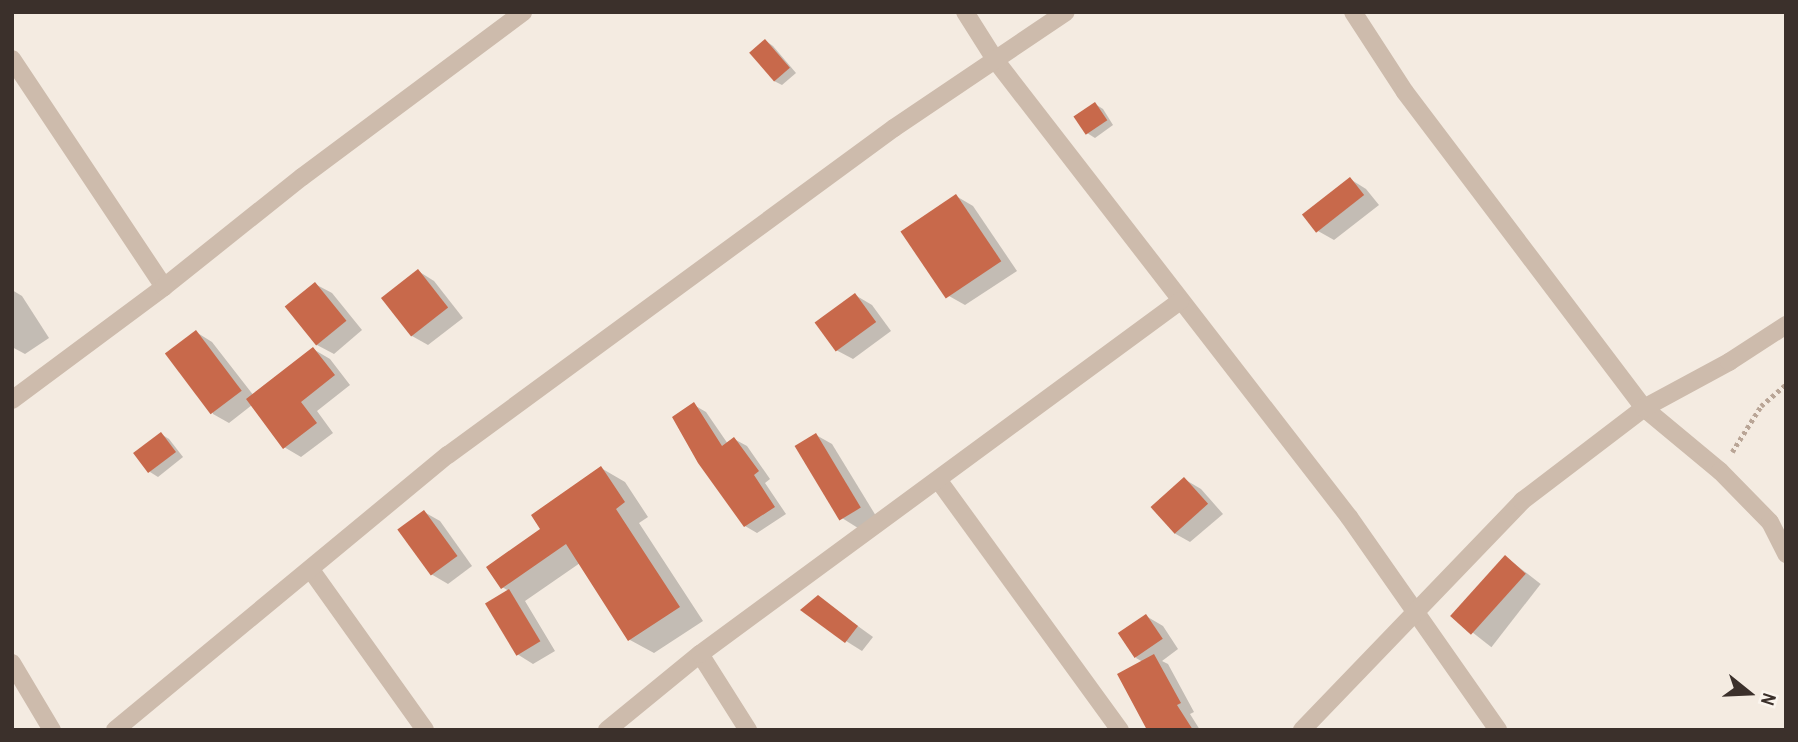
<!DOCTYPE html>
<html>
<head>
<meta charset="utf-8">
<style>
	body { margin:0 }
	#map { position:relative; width:1798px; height:742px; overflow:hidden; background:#f4ebe1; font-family:"Archivo Narrow",sans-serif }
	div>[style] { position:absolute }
	.shadow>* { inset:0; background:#0003; transform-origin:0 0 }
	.building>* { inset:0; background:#c8694b; transform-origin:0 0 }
	.path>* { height:4.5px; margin-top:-2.25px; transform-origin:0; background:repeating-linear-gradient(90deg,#b9a596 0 3.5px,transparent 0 7px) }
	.minor>* { height:18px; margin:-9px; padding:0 9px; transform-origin:9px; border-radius:9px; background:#cdbbac }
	span { translate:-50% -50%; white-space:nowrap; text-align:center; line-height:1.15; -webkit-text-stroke:7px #fbf5ee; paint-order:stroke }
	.frame { position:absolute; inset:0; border:14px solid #3b302b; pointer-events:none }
	.north { position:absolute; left:1714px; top:658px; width:70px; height:70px; -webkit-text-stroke:5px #fbf5ee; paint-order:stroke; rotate:108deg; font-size:19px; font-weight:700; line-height:28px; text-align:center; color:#3b302b }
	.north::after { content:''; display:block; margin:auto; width:24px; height:32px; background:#3b302b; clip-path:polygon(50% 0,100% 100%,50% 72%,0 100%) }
</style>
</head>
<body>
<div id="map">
	<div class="shadow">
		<i style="clip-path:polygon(766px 41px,773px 46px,796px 73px,782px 85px,774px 81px)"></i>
		<i style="clip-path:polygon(1095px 104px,1103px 109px,1113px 125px,1095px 138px,1087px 133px)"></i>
		<i style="clip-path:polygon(1350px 179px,1366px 189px,1379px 205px,1334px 240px,1318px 231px)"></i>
		<i style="clip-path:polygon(956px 196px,973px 206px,1017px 271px,965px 305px,949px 296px,903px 231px)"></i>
		<i style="clip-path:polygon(418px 271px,434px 281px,463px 318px,428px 345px,412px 336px)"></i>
		<i style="clip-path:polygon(315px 284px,332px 293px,362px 330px,334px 354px,317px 345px)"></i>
		<i style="clip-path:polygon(12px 290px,22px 296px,49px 338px,25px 354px,12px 347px)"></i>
		<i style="clip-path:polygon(855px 295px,872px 305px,891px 331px,853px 359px,836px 350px)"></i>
		<i style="clip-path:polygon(196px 332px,212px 342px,254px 396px,313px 349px,330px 359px,350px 385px,317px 411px,333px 433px,301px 457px,284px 447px,252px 405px,229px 423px,213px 414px)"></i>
		<i style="clip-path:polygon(694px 405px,706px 412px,728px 444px,734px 439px,747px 446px,770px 479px,765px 483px,786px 514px,757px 533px,745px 526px)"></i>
		<i style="clip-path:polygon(161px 434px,169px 439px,183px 457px,158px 477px,150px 472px)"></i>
		<i style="clip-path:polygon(816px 435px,832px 444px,876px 516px,858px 528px,842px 518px)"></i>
		<i style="clip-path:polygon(601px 468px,625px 482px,648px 517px,639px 523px,703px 621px,654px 653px,630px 640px,580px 563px,525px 601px,555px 651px,533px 664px,517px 654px,509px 591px,502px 587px,543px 530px)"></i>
		<i style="clip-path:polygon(1184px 479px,1201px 489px,1223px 514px,1190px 542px,1174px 533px)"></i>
		<i style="clip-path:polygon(424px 512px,440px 521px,472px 566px,448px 584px,431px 574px,399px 529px)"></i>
		<i style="left:1506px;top:557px;width:44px;height:80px;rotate:38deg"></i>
		<i style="clip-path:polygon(819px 598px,873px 637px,862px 651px,846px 641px)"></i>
		<i style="clip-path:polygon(1146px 616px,1163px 626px,1178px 649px,1162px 661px,1168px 664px,1194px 712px,1190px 714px,1200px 730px,1157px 730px,1143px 662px,1136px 658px)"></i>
	</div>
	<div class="building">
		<i style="left:765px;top:39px;width:38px;height:21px;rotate:49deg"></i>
		<i style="left:1095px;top:102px;width:22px;height:26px;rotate:56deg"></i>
		<i style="left:1350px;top:177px;width:23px;height:61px;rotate:52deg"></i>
		<i style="left:956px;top:194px;width:81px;height:67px;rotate:56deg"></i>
		<i style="left:418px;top:269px;width:49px;height:47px;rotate:52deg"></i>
		<i style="left:315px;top:282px;width:50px;height:39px;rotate:51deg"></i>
		<i style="left:855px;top:293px;width:36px;height:50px;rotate:54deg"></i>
		<i style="left:196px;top:330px;width:76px;height:39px;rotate:53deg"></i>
		<i style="clip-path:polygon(313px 347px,335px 375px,301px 402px,317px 423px,283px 449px,246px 399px)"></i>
		<i style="clip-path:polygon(694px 402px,722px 446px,734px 437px,759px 471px,754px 475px,775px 507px,744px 527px,698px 463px,672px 417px)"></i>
		<i style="left:161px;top:432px;width:25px;height:35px;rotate:53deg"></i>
		<i style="left:816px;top:433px;width:87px;height:25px;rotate:59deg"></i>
		<i style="clip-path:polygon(601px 466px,625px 502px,616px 509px,680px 607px,628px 641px,566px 544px,501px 589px,486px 567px,540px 529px,531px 515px)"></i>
		<i style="left:1184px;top:477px;width:36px;height:45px;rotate:48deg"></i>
		<i style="left:424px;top:510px;width:57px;height:33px;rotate:54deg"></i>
		<i style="left:1505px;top:555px;width:28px;height:82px;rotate:42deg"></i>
		<i style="left:509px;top:589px;width:61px;height:28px;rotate:59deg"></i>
		<i style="clip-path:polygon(818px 595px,858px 626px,845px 643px,800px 610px)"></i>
		<i style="left:1146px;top:614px;width:30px;height:34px;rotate:56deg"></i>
		<i style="clip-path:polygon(1154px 654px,1181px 703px,1177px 705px,1193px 730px,1147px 730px,1117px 674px)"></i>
	</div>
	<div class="path">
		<i style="left:1732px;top:452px;width:54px;rotate:-57.8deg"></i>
		<i style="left:1761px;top:406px;width:33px;rotate:-41deg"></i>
	</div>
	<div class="minor">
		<i style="left:965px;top:12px;width:58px;rotate:57.7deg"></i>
		<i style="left:996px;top:61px;width:577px;rotate:52.26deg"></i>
		<i style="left:1349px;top:517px;width:260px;rotate:55deg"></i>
		<i style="left:1353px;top:12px;width:95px;rotate:57deg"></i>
		<i style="left:1405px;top:92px;width:396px;rotate:52.9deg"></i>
		<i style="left:1644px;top:408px;width:99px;rotate:39.7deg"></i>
		<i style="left:1720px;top:471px;width:71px;rotate:45.6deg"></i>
		<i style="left:1770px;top:522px;width:36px;rotate:63deg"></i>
		<i style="left:12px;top:59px;width:274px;rotate:56.3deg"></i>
		<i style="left:12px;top:400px;width:189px;rotate:-36.6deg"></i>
		<i style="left:164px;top:287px;width:176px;rotate:-38.6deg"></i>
		<i style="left:302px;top:177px;width:276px;rotate:-36.7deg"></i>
		<i style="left:939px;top:481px;width:308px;rotate:54deg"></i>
		<i style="left:311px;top:570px;width:196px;rotate:54.5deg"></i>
		<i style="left:700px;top:654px;width:90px;rotate:57.7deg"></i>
		<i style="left:12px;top:663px;width:78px;rotate:59.2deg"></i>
		<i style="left:115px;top:730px;width:432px;rotate:-39.6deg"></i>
		<i style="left:448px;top:455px;width:553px;rotate:-36.25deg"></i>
		<i style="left:894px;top:128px;width:207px;rotate:-34deg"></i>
		<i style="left:607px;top:730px;width:120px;rotate:-39.3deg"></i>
		<i style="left:700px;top:654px;width:596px;rotate:-36.33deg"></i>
		<i style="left:1302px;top:730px;width:318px;rotate:-46.1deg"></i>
		<i style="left:1522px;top:501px;width:153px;rotate:-37.3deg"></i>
		<i style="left:1644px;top:408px;width:97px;rotate:-28.4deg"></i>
		<i style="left:1729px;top:362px;width:68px;rotate:-33deg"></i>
	</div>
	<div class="frame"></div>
	<div class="north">N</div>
</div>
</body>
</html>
